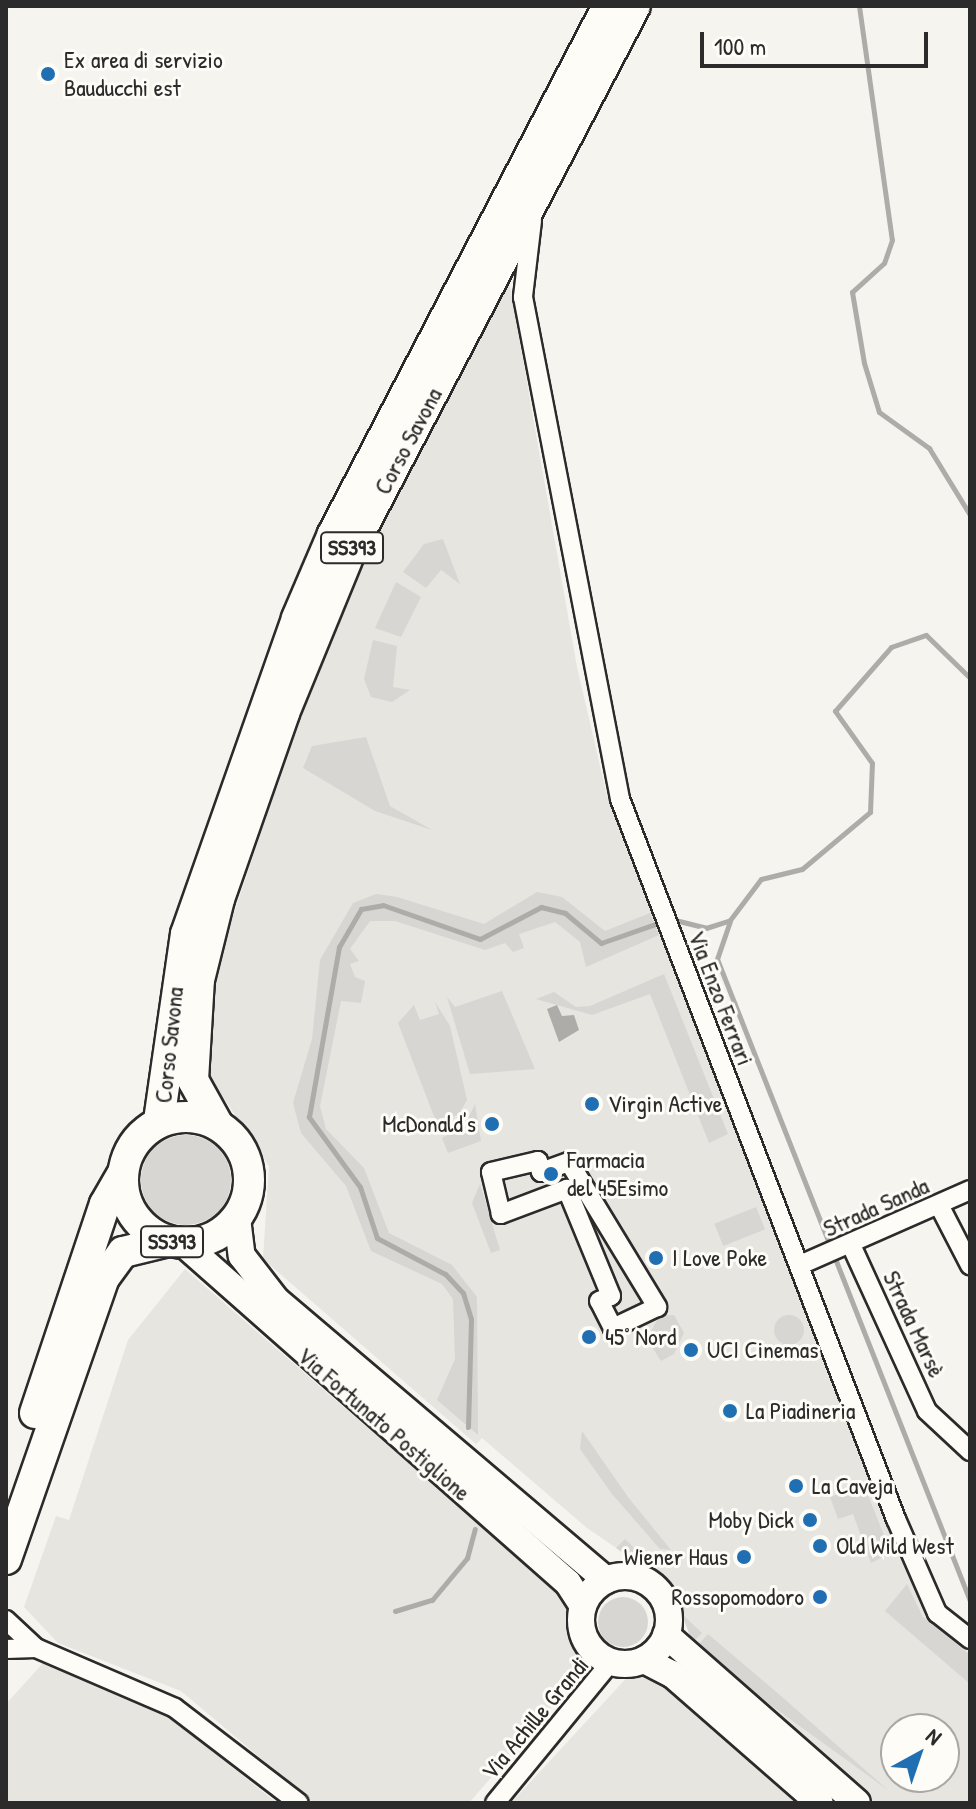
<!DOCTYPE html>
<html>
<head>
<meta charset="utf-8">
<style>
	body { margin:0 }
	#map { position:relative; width:976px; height:1809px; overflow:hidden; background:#f5f4ef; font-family:"Patrick Hand",sans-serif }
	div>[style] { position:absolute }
	.built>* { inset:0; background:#e6e5e0 }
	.green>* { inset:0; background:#d7d6d2; transform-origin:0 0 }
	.round { border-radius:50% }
	.water>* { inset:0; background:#adaca9 }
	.stream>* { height:5px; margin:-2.5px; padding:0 2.5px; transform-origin:2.5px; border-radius:2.5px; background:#adaca9 }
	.roads { filter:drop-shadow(2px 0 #2b2b2b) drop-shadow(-2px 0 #2b2b2b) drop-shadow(0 2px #2b2b2b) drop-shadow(0 -2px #2b2b2b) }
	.street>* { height:18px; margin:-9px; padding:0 9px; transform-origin:9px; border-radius:9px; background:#fdfcf7 }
	.secondary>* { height:26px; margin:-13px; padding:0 13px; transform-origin:13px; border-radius:13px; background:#fdfcf7 }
	.secondary>.ring { margin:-13px; padding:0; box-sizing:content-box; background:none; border:26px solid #fdfcf7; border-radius:50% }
	.primary>* { height:30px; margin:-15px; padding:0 15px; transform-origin:15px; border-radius:15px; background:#fdfcf7 }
	.primary>.ring { margin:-15px; padding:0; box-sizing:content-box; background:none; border:30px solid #fdfcf7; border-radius:50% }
	.dots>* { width:22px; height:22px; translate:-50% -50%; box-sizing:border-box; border:4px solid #fdfcf7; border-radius:50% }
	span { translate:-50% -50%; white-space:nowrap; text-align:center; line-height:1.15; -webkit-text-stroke:6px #fdfcf7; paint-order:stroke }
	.shield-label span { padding:2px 6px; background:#fdfcf7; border:2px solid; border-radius:6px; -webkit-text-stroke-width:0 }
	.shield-label { font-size:22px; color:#2b2b2b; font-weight:700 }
	.poi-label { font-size:24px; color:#2b2b2b }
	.left { translate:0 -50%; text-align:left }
	.right { translate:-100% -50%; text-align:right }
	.street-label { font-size:24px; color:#2b2b2b }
	.frame { position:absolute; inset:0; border:8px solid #2b2b2b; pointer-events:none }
	.north { position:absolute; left:880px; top:1713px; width:80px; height:80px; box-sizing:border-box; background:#fdfcf7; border:2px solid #a9a8a5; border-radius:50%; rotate:40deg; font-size:22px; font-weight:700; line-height:32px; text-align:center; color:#2b2b2b }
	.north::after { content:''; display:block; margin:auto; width:28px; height:36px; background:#1f6fb2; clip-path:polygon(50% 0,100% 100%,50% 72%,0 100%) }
	.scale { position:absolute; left:700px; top:32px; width:228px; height:36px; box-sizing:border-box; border:4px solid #2b2b2b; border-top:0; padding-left:10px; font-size:24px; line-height:28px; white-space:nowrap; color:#2b2b2b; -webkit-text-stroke:6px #fdfcf7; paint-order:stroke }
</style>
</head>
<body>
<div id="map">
	<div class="built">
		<i style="clip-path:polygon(evenodd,508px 275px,577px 667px,607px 796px,926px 1617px,970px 1653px,970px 1803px,872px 1803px,691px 1640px,677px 1598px,659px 1577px,587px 1528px,482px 1438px,476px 1444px,263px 1259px,269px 1166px,207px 1073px,210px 985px,334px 614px,508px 275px,896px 1729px,944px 1729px,944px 1777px,896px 1777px,896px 1729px)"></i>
		<i style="clip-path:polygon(185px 1269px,568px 1602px,588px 1665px,469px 1803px,314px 1803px,181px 1691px,58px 1643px,24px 1607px,56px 1516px,69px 1520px,128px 1340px)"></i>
		<i style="clip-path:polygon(44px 1662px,168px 1716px,277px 1803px,6px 1803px,6px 1704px)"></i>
		<i style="clip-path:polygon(633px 1671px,665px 1683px,802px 1803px,511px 1803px)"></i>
	</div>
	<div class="green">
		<i style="clip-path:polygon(443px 539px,460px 584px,441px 570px,426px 588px,403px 572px,424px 544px)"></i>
		<i style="clip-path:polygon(396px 582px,421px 597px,401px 637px,375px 628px)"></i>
		<i style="clip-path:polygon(373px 640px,397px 646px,393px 687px,410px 690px,392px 702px,371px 697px,364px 679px)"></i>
		<i style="clip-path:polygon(366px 737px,390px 806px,432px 830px,375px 811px,303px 768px,312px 746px)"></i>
		<i style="clip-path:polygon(537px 892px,562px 897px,605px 931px,650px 913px,659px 935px,586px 967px,580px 942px,555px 922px,519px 934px,524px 948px,513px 952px,505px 943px,485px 950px,395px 921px,370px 921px,350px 949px,359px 961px,350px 964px,355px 977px,365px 981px,361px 1003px,341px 1001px,320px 1106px,326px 1129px,364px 1168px,389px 1233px,452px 1265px,477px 1297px,478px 1435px,437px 1400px,455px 1359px,453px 1299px,442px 1284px,371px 1251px,346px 1186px,301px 1133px,293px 1103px,312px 1039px,320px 960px,353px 903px,376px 894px,397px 897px,484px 924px)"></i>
		<i style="clip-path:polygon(664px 974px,728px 1134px,709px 1143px,650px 994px,592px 1015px,536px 999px,554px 992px,576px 1007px,590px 1006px)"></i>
		<i style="clip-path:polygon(502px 991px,535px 1069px,470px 1074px,447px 997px,455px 1007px)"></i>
		<i style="clip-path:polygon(435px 1002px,450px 1026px,467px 1100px,459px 1114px,437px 1124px,398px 1023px,414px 1005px,420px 1020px,439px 1014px)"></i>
		<i style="clip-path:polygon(475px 1104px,481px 1141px,448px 1153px,442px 1138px,465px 1125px)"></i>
		<i class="round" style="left:141px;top:1135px;width:90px;height:90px"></i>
		<i style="clip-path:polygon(480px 1184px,500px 1250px,491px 1253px,472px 1203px)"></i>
		<i style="left:756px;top:1207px;width:24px;height:45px;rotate:68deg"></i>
		<i style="clip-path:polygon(674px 1315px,684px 1333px,674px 1354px,661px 1361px,647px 1339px,659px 1316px)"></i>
		<i class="round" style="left:774px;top:1315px;width:30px;height:30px"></i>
		<i style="clip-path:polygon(582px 1431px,628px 1497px,671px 1550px,660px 1549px,612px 1494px,580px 1449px)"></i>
		<i style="clip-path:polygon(864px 1485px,891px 1553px,871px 1563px,853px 1514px,838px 1519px,830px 1497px)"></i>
		<i style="clip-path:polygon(625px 1539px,690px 1602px,681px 1613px,702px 1633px,693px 1642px,670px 1587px,616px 1548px)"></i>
		<i style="clip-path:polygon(907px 1584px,923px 1617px,970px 1655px,970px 1684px,885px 1611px)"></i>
		<i class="round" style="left:598px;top:1597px;width:50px;height:50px"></i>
		<i style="clip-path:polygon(708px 1634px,781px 1696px,888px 1790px,728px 1674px,697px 1646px)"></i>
	</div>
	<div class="water">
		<i style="clip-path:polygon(557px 1005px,562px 1016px,574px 1015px,579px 1030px,559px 1042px,547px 1009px)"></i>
	</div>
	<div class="stream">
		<i style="left:859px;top:6px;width:236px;rotate:82deg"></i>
		<i style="left:892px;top:240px;width:24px;rotate:109deg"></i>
		<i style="left:884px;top:263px;width:43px;rotate:137.8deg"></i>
		<i style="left:852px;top:292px;width:72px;rotate:80.4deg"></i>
		<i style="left:864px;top:363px;width:51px;rotate:73deg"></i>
		<i style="left:879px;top:412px;width:62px;rotate:35.8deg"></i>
		<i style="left:929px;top:448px;width:79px;rotate:58.5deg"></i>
		<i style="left:671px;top:919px;width:36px;rotate:14deg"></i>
		<i style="left:706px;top:928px;width:25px;rotate:-18deg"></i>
		<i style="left:730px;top:920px;width:51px;rotate:-52.9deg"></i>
		<i style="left:761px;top:879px;width:42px;rotate:-13.7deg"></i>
		<i style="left:802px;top:869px;width:89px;rotate:-40deg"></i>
		<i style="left:870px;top:812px;width:49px;rotate:-87.7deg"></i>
		<i style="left:872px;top:763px;width:64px;rotate:-125.4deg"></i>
		<i style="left:835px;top:711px;width:85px;rotate:-48.8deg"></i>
		<i style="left:891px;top:647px;width:37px;rotate:-19deg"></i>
		<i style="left:926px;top:635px;width:62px;rotate:44.3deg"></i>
		<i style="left:730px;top:921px;width:40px;rotate:108.9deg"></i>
		<i style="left:717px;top:959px;width:690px;rotate:68.49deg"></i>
		<i style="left:468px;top:1427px;width:108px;rotate:-88.4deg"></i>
		<i style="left:471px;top:1319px;width:27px;rotate:-107deg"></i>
		<i style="left:463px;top:1293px;width:26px;rotate:-133deg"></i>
		<i style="left:445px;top:1274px;width:77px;rotate:-152.1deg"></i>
		<i style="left:377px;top:1238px;width:54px;rotate:-108.4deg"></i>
		<i style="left:360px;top:1187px;width:87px;rotate:-126.1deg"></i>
		<i style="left:309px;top:1117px;width:173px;rotate:-80deg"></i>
		<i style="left:339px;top:947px;width:44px;rotate:-59.9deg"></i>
		<i style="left:361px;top:909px;width:22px;rotate:-10deg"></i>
		<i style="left:383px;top:905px;width:103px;rotate:19.3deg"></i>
		<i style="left:480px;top:939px;width:69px;rotate:-27.7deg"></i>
		<i style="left:541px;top:907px;width:25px;rotate:14deg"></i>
		<i style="left:565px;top:913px;width:47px;rotate:39.8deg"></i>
		<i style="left:601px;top:943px;width:64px;rotate:-19.3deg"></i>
		<i style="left:395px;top:1611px;width:39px;rotate:-17deg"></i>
		<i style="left:432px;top:1600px;width:55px;rotate:-50.2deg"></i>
		<i style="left:467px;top:1558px;width:30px;rotate:-75deg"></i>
	</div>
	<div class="roads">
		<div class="street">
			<i style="left:532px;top:221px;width:77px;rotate:96.8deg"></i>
			<i style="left:523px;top:297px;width:511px;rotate:79.06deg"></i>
			<i style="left:620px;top:799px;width:771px;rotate:69.03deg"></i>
			<i style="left:896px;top:1519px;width:103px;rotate:66.4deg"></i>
			<i style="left:937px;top:1613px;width:42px;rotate:38.2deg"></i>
			<i style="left:538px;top:1161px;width:11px;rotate:75deg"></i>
			<i style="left:541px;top:1172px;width:30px;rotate:-20deg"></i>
			<i style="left:569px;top:1162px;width:170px;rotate:58.7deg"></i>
			<i style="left:657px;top:1307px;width:49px;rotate:154.5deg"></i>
			<i style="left:613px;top:1328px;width:30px;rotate:-117deg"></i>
			<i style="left:599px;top:1301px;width:13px;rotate:-23deg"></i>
			<i style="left:611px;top:1296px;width:116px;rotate:-112.4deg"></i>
			<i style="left:567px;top:1189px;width:71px;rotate:159.3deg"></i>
			<i style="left:501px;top:1214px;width:43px;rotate:-103.4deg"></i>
			<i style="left:491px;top:1172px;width:48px;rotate:-13.2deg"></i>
			<i style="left:939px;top:1205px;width:68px;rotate:62.7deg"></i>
			<i style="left:852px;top:1247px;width:180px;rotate:65.4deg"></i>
			<i style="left:927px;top:1411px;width:59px;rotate:42.9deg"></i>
			<i style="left:800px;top:1265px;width:186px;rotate:-23.8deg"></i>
			<i style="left:6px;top:1620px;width:41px;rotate:43deg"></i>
			<i style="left:6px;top:1649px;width:30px;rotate:-2deg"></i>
			<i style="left:36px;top:1648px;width:151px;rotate:23.3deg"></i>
			<i style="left:175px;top:1708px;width:156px;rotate:37.5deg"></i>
			<i style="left:495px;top:1803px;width:183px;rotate:-50.6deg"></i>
		</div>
		<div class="secondary">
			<i style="left:237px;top:1218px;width:38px;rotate:83deg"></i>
			<i style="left:242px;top:1256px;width:56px;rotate:52.3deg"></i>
			<i style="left:276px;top:1300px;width:433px;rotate:40.3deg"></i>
			<i style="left:184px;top:1244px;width:512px;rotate:41.44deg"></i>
			<i style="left:568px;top:1583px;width:27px;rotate:57deg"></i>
			<i class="ring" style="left:581px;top:1576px;width:62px;height:62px"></i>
			<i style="left:666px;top:1635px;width:254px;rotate:41.3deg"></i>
			<i style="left:644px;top:1660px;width:31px;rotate:27deg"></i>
			<i style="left:672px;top:1674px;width:196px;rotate:41.1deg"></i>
		</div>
		<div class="primary">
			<i class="ring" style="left:123px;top:1117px;width:96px;height:96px"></i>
			<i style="left:159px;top:1121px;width:189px;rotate:-81.8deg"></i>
			<i style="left:186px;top:934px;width:335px;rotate:-70.6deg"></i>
			<i style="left:297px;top:618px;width:91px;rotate:-66.8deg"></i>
			<i style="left:333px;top:534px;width:595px;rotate:-62.49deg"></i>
			<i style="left:218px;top:1125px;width:51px;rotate:-119.1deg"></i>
			<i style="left:193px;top:1080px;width:100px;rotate:-86.6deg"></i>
			<i style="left:199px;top:980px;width:83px;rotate:-76.1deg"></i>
			<i style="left:219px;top:899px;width:197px;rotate:-70.7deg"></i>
			<i style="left:284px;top:713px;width:182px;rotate:-67.7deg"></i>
			<i style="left:353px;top:545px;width:608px;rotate:-62.38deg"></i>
			<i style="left:35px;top:1413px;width:220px;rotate:-71.5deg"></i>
			<i style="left:105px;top:1204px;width:34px;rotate:-60deg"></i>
			<i style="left:6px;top:1559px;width:298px;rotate:-70.8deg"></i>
			<i style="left:104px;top:1278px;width:32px;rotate:-54deg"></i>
			<i style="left:123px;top:1252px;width:46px;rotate:-13.7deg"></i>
		</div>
	</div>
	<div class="dots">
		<i style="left:48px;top:74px;background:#1f6fb2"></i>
		<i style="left:592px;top:1104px;background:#1f6fb2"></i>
		<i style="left:492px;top:1124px;background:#1f6fb2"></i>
		<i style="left:551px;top:1174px;background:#1f6fb2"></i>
		<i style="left:656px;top:1258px;background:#1f6fb2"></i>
		<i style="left:589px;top:1337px;background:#1f6fb2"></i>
		<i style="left:691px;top:1350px;background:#1f6fb2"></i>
		<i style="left:730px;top:1411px;background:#1f6fb2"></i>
		<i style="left:796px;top:1486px;background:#1f6fb2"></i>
		<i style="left:810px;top:1520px;background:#1f6fb2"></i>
		<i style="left:820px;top:1546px;background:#1f6fb2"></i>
		<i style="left:744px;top:1557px;background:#1f6fb2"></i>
		<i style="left:820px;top:1597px;background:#1f6fb2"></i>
	</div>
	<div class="shield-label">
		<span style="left:352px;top:548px">SS393</span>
		<span style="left:172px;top:1242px">SS393</span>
	</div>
	<div class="poi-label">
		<span class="left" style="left:64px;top:74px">Ex area di servizio<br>Bauducchi est</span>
		<span class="left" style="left:608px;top:1104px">Virgin Active</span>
		<span class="right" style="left:476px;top:1124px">McDonald's</span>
		<span class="left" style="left:567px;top:1174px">Farmacia<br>del 45Esimo</span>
		<span class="left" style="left:672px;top:1258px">I Love Poke</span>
		<span class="left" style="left:605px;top:1337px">45° Nord</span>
		<span class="left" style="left:707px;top:1350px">UCI Cinemas</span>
		<span class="left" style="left:746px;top:1411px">La Piadineria</span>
		<span class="left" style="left:812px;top:1486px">La Caveja</span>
		<span class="right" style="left:794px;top:1520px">Moby Dick</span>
		<span class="left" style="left:836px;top:1546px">Old Wild West</span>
		<span class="right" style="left:728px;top:1557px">Wiener Haus</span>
		<span class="right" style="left:804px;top:1597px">Rossopomodoro</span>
	</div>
	<div class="street-label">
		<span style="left:408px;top:441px;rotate:-62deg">Corso Savona</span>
		<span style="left:721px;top:998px;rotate:69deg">Via Enzo Ferrari</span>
		<span style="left:169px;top:1045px;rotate:-84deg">Corso Savona</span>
		<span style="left:876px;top:1207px;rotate:-24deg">Strada Sanda</span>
		<span style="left:914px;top:1324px;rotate:65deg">Strada Marsè</span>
		<span style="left:384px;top:1424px;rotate:41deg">Via Fortunato Postiglione</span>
		<span style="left:535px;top:1718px;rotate:-50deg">Via Achille Grandi</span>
	</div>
	<div class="frame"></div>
	<div class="north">N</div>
	<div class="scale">100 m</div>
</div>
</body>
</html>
